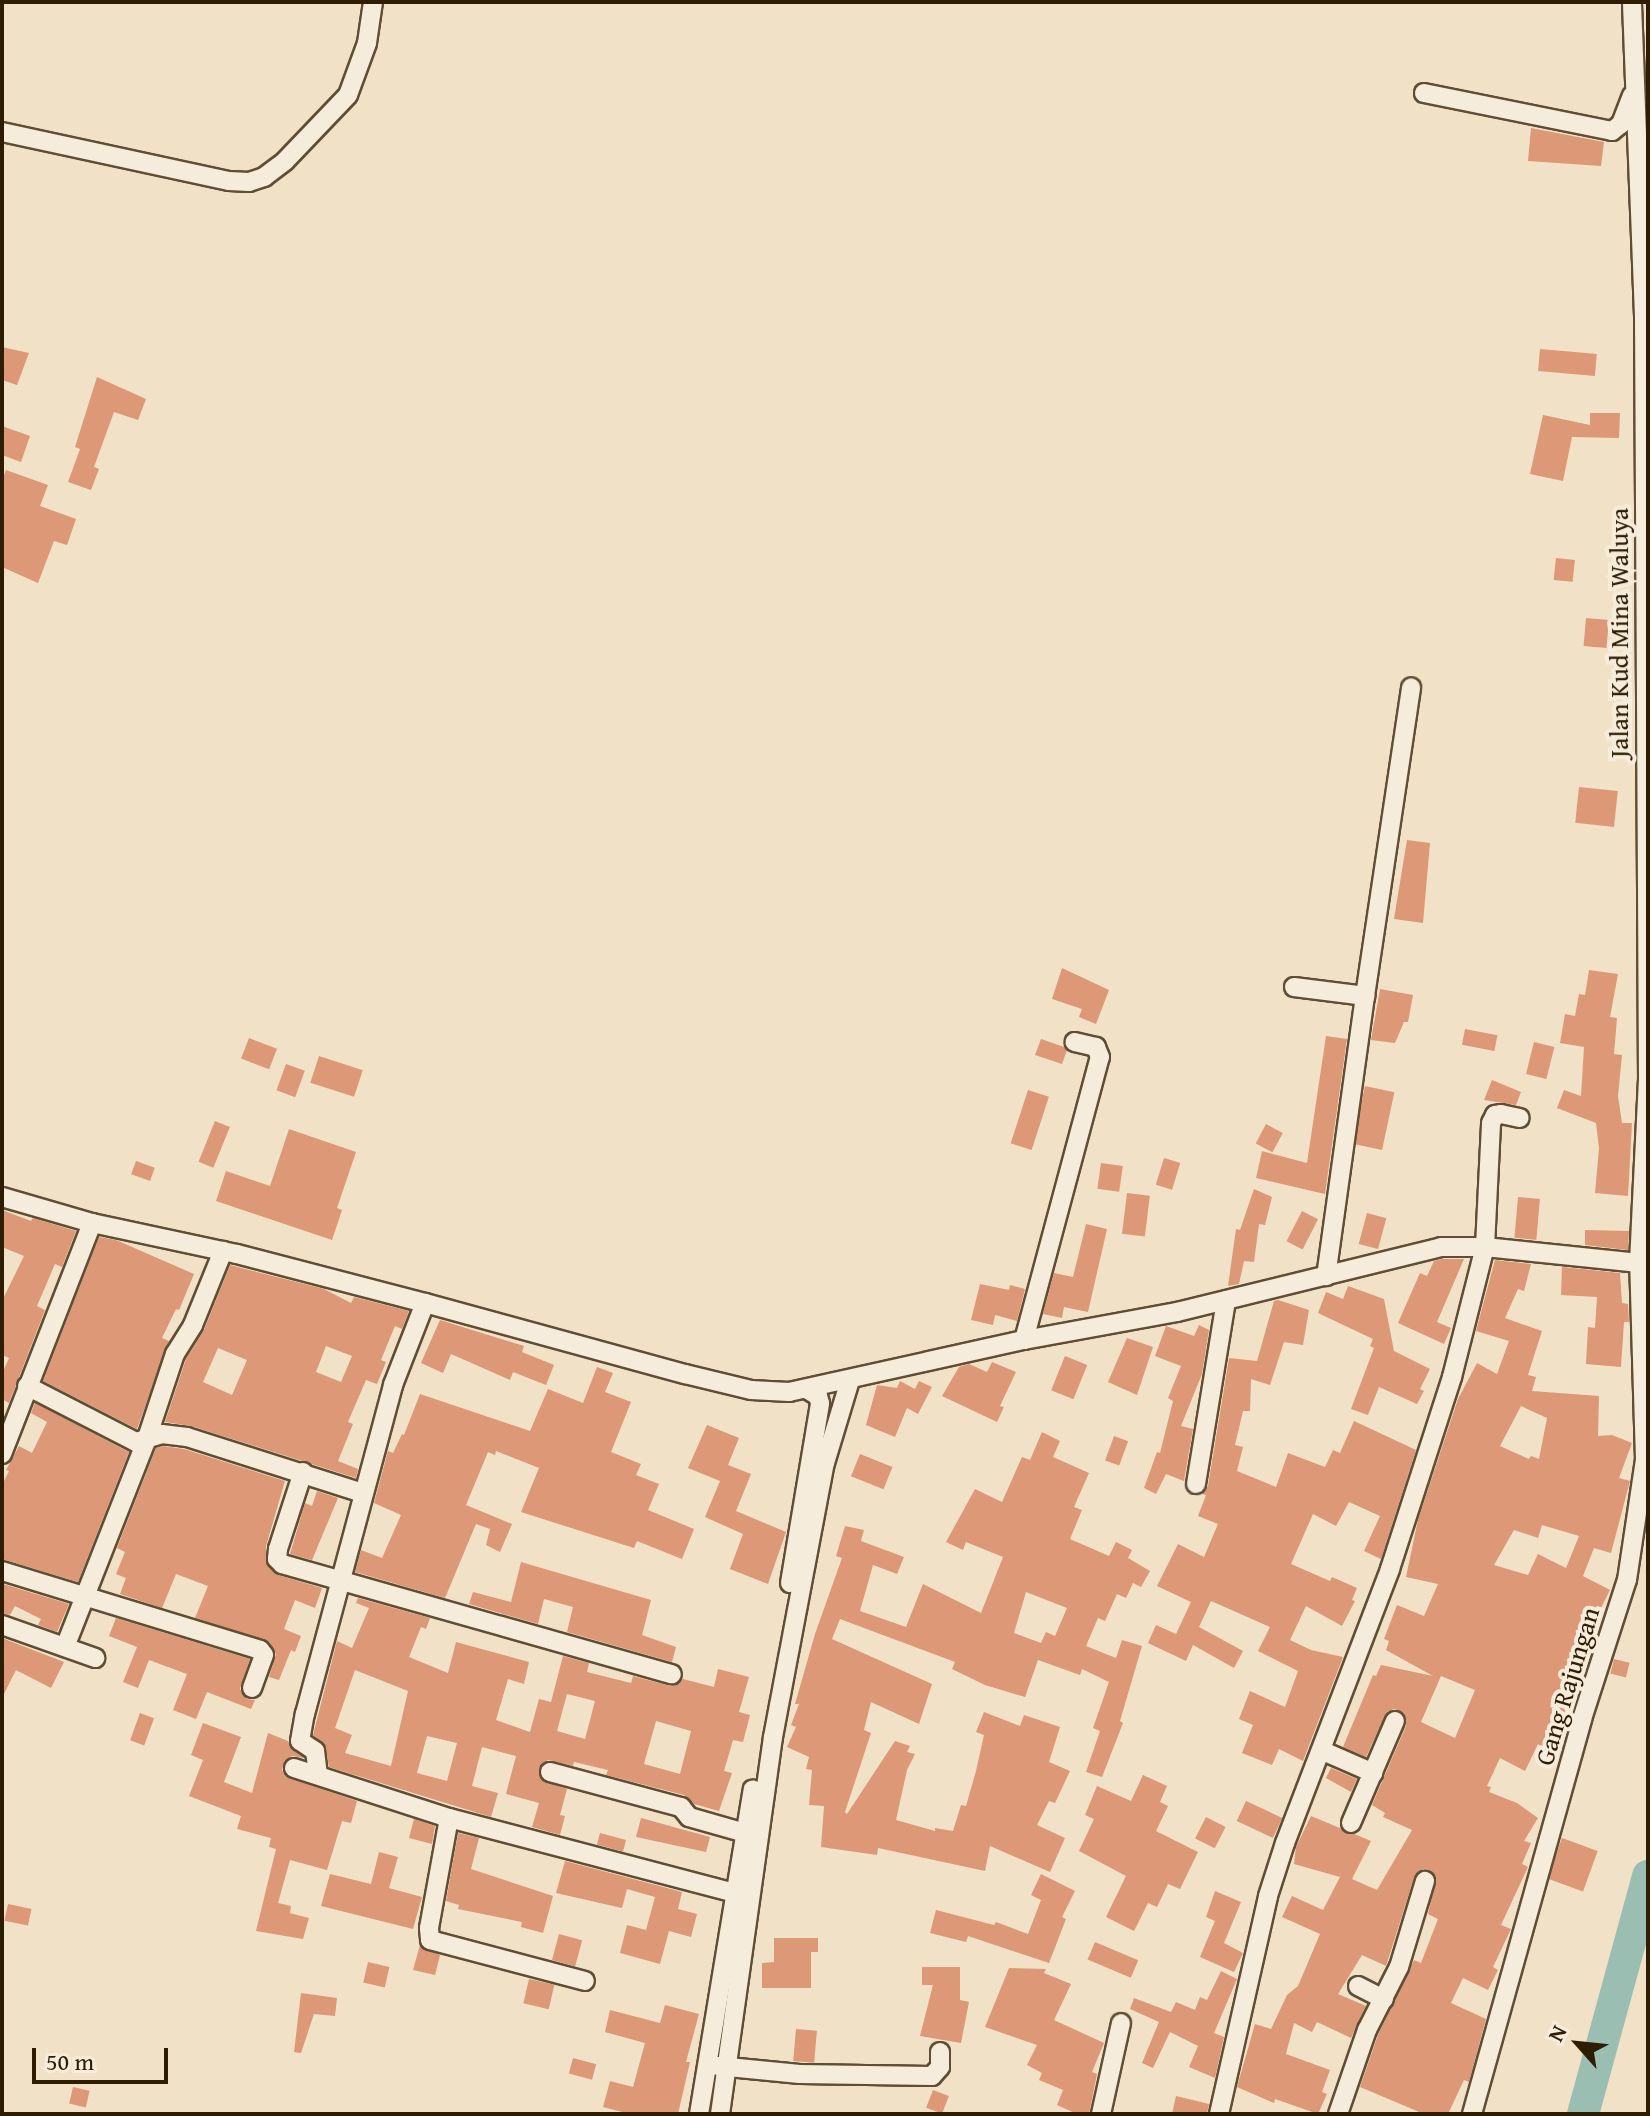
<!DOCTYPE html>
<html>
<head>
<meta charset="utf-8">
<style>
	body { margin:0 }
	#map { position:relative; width:1650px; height:2116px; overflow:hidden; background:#f1e1c7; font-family:"Gentium Book Plus",serif }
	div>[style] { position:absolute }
	.river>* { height:32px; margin:-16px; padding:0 16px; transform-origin:16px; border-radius:16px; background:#9bbeb3 }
	.building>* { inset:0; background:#dd9877; transform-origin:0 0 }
	.roads { filter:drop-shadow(2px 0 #5f4e34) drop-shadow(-2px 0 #5f4e34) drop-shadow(0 2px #5f4e34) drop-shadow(0 -2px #5f4e34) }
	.street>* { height:18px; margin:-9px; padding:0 9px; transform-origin:9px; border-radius:9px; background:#f6ecdb }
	span { translate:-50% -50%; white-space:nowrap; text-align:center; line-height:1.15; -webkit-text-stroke:8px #f6ecdb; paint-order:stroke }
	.street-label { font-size:26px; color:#2e1d03 }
	.frame { position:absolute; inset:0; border:4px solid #2e1d03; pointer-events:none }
	.north { position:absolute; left:1538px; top:2004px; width:80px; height:80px; -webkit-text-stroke:6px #f6ecdb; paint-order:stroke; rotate:297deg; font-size:22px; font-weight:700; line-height:32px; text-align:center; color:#2e1d03 }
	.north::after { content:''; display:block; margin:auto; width:28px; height:36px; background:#2e1d03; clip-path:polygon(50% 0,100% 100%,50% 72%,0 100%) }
	.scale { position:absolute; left:32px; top:2048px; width:136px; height:36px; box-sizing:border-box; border:4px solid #2e1d03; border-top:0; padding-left:10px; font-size:24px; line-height:28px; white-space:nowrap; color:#2e1d03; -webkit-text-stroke:6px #f6ecdb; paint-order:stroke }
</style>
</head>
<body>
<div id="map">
	<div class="river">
		<i style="left:1583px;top:2114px;width:247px;rotate:-74.7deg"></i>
	</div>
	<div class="building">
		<i style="clip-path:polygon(1531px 128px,1604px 142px,1601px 166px,1528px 161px)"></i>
		<i style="clip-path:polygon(2px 347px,29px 353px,17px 385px,2px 380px)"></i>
		<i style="left:1540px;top:349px;width:57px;height:22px;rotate:5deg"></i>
		<i style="clip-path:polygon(97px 377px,146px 399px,138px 420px,114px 412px,94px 467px,99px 469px,91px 490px,68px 482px,80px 449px,75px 447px)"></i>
		<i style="clip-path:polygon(1590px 413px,1620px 413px,1619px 438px,1572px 437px,1563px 481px,1530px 474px,1543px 415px,1590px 425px)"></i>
		<i style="clip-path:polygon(2px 426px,30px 436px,21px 462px,2px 455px)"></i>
		<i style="clip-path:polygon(6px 470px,48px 485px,40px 506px,76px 519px,67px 545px,54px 541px,38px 583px,2px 567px,2px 481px)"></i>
		<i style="left:1556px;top:558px;width:19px;height:22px;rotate:6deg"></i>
		<i style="left:1586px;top:618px;width:23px;height:28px;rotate:5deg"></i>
		<i style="left:1579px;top:787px;width:39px;height:36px;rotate:6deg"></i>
		<i style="clip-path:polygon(1407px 840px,1430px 843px,1423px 923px,1394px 919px)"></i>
		<i style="clip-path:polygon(1062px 968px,1109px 990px,1096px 1024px,1079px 1017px,1082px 1009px,1052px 999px)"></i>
		<i style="clip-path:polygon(1589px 970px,1618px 974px,1610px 1017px,1617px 1018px,1614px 1054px,1622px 1055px,1618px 1096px,1622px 1123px,1632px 1123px,1628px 1196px,1595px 1193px,1599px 1148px,1596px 1123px,1557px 1108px,1564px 1090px,1581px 1096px,1584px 1047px,1560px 1043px,1565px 1014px,1575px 1016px,1579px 994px,1585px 995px)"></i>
		<i style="clip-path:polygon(1380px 989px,1413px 995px,1408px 1022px,1404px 1022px,1395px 1043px,1371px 1040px)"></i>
		<i style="left:1465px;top:1029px;width:33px;height:16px;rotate:11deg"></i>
		<i style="clip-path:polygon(1326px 1036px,1347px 1039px,1325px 1194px,1256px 1178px,1262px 1151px,1307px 1163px)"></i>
		<i style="left:249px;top:1038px;width:30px;height:22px;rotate:21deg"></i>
		<i style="clip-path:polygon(1041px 1039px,1064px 1047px,1067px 1050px,1062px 1064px,1035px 1055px)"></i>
		<i style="left:1534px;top:1042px;width:21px;height:33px;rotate:14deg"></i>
		<i style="left:319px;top:1056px;width:46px;height:28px;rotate:18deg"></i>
		<i style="left:286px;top:1064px;width:20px;height:28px;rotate:20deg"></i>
		<i style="clip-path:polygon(1492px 1080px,1521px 1092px,1516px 1105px,1484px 1100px)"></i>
		<i style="left:1365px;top:1086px;width:30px;height:59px;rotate:12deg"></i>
		<i style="left:1028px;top:1090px;width:22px;height:56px;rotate:18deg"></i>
		<i style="left:215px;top:1121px;width:16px;height:44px;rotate:22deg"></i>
		<i style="left:1266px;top:1124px;width:19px;height:22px;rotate:28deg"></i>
		<i style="clip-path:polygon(289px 1129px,356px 1152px,337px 1208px,342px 1210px,332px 1240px,216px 1201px,226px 1171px,270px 1186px)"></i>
		<i style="left:1164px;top:1158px;width:17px;height:28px;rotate:17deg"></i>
		<i style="left:136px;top:1161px;width:20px;height:14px;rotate:20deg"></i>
		<i style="left:1101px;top:1163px;width:22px;height:26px;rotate:8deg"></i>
		<i style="clip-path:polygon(1254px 1189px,1272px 1197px,1265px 1225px,1259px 1224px,1254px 1262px,1244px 1261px,1239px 1284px,1228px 1286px,1236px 1229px,1240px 1230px)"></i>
		<i style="left:1127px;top:1193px;width:23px;height:41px;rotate:7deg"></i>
		<i style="left:1518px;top:1197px;width:22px;height:41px;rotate:5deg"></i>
		<i style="clip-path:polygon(2px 1210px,31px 1221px,33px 1218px,76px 1231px,62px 1267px,55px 1264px,37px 1306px,45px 1310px,9px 1403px,2px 1399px,2px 1374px,9px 1358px,2px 1355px,2px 1301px,24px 1256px,2px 1247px)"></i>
		<i style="left:1302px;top:1211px;width:18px;height:34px;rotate:27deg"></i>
		<i style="left:1367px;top:1213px;width:20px;height:32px;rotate:15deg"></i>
		<i style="clip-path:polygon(1086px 1224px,1107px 1229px,1088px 1312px,1064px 1307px,1062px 1318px,1043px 1314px,1054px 1273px,1073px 1277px)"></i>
		<i style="clip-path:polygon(1585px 1230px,1629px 1231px,1628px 1250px,1585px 1245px)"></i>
		<i style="clip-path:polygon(99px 1237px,116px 1240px,194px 1274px,179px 1310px,176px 1309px,162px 1338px,169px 1341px,137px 1429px,43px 1381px)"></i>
		<i style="clip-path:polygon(1442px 1259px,1464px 1259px,1437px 1322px,1451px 1328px,1444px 1344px,1398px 1323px,1420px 1273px,1427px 1276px,1434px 1261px)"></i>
		<i style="clip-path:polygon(evenodd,1495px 1260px,1531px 1264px,1524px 1291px,1518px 1289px,1505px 1318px,1542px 1331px,1528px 1375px,1536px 1377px,1532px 1391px,1599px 1396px,1598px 1436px,1612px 1435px,1632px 1443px,1619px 1478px,1630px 1481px,1611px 1553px,1594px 1548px,1583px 1576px,1610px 1590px,1594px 1622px,1591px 1652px,1586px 1666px,1583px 1665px,1557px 1755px,1538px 1744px,1525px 1771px,1500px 1758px,1487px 1786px,1491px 1787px,1489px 1792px,1517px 1803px,1538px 1818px,1524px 1841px,1531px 1843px,1522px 1864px,1528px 1867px,1501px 1925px,1511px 1929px,1493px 1967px,1498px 1970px,1488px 1990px,1463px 1978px,1451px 2003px,1486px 2019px,1469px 2082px,1464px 2080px,1448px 2114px,1424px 2114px,1360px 2087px,1378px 2035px,1414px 1960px,1421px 1963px,1438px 1919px,1428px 1914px,1436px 1878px,1423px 1869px,1414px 1878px,1386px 1966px,1362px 1955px,1338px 1994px,1366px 2006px,1351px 2038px,1317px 2022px,1312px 2032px,1294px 2023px,1286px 2054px,1330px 2070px,1322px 2092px,1327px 2094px,1318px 2114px,1275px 2099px,1274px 2103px,1237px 2087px,1255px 2024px,1271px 2029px,1287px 1995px,1298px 1986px,1320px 1934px,1282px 1917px,1292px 1896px,1323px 1910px,1340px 1877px,1294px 1864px,1296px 1847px,1311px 1816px,1371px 1841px,1352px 1879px,1377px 1890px,1412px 1830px,1383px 1817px,1385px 1813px,1372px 1805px,1406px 1726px,1404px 1713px,1394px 1709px,1387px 1712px,1366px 1757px,1343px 1747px,1373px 1675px,1376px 1676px,1381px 1665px,1433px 1676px,1386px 1650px,1389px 1641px,1384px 1639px,1397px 1605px,1424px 1616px,1438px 1584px,1406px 1577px,1418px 1520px,1458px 1399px,1477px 1363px,1497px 1374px,1509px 1341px,1476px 1331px,1495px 1260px,1521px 1406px,1547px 1418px,1539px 1459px,1531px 1456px,1529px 1459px,1500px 1446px,1521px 1406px,1495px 1260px,1542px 1525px,1579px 1536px,1566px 1568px,1538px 1554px,1528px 1575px,1494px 1565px,1514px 1530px,1538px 1538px,1542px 1525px,1495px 1260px,1441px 1676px,1475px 1690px,1455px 1738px,1421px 1722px,1441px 1676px)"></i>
		<i style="clip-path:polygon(evenodd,230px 1265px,324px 1289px,351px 1303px,354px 1297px,409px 1311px,402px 1329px,395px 1326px,381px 1360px,386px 1362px,377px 1384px,366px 1380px,348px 1422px,353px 1424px,338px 1461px,358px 1469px,356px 1478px,191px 1426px,165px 1422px,186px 1359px,204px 1330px,230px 1265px,326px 1346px,352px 1356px,341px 1382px,316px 1372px,326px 1346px,230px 1265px,218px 1348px,247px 1360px,232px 1395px,203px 1382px,218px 1348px)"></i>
		<i style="clip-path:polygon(1562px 1267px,1620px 1273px,1622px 1303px,1628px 1304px,1629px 1322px,1624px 1322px,1621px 1367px,1586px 1364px,1588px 1327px,1595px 1328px,1597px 1297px,1561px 1295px)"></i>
		<i style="clip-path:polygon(980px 1284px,1009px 1290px,1010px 1285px,1025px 1289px,1017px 1321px,995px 1315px,993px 1325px,971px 1320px)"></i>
		<i style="clip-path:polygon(1348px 1286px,1384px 1299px,1394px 1351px,1430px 1369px,1420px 1389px,1424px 1391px,1417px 1404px,1379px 1387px,1368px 1415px,1351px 1409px,1374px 1348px,1370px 1346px,1373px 1339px,1318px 1313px,1326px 1292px,1343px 1299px)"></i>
		<i style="clip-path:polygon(1278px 1300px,1309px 1310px,1303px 1345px,1284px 1342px,1270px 1385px,1251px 1379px,1250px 1411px,1243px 1411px,1235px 1445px,1243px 1447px,1237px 1471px,1276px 1487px,1288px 1453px,1325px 1467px,1333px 1450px,1340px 1453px,1354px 1421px,1416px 1450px,1381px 1559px,1364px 1551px,1380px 1516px,1349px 1502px,1336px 1526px,1313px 1514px,1291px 1564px,1330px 1581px,1332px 1577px,1357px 1588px,1352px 1600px,1355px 1601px,1342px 1626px,1306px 1606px,1290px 1640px,1311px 1650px,1343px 1657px,1303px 1761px,1279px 1749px,1272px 1765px,1242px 1753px,1253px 1725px,1239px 1719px,1250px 1691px,1285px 1707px,1298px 1671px,1258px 1651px,1270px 1627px,1211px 1601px,1199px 1627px,1243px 1651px,1234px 1668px,1193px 1645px,1186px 1661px,1148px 1643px,1156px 1625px,1176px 1634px,1191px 1602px,1157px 1586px,1178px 1544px,1204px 1557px,1218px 1524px,1198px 1516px,1206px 1495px,1202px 1494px,1208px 1486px,1229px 1358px,1257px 1361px,1274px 1301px)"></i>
		<i style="clip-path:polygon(440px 1320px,524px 1346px,522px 1352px,554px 1365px,546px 1385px,513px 1372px,510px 1380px,451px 1354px,443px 1373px,421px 1363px)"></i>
		<i style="clip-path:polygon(1199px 1325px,1209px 1330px,1202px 1374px,1181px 1426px,1193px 1429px,1184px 1481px,1166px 1474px,1156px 1494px,1144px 1488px,1157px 1452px,1160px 1453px,1173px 1401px,1168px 1398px,1181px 1366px,1155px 1356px,1166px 1326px,1194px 1336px)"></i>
		<i style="clip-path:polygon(1127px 1338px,1153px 1347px,1137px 1395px,1108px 1382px)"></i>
		<i style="left:1065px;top:1356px;width:24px;height:37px;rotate:22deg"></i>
		<i style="clip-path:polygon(992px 1362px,1016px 1372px,1000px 1406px,1004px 1407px,997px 1422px,942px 1396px,959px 1367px,969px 1364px,987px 1372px)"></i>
		<i style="clip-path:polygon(597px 1367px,613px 1373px,605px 1392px,631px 1402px,611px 1452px,641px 1464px,636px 1475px,659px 1484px,648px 1510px,694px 1529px,682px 1559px,637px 1541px,634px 1548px,521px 1512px,539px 1468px,496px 1451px,495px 1455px,488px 1452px,466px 1505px,512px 1524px,500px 1552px,486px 1545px,490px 1529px,476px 1524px,445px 1598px,355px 1572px,361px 1550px,382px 1558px,401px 1515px,374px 1503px,388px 1451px,393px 1453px,402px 1434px,404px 1435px,420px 1394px,530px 1431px,548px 1389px,583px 1403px)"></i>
		<i style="clip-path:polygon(900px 1381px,915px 1389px,919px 1381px,932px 1387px,918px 1414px,907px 1408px,895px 1437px,866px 1425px,877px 1385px,897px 1388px)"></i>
		<i style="clip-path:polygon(35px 1403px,129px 1452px,78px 1582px,2px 1559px,2px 1485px,9px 1471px,6px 1470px,19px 1446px,32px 1453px,47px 1422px,31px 1413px)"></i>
		<i style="clip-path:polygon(707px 1425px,739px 1438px,728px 1465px,751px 1474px,736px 1511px,786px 1532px,768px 1584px,730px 1569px,743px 1534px,705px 1517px,720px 1481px,688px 1468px)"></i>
		<i style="clip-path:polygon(evenodd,1042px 1432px,1060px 1441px,1053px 1457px,1089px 1473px,1074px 1507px,1082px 1510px,1070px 1539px,1109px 1556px,1116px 1542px,1132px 1550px,1128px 1558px,1150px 1571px,1141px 1587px,1133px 1583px,1126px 1598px,1117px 1594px,1105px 1621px,1098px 1618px,1086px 1646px,1116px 1658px,1122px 1640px,1142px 1646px,1120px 1721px,1123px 1723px,1102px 1777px,1086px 1772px,1100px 1731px,1093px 1728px,1109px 1682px,1082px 1669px,1080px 1675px,1038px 1660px,1025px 1697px,985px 1685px,952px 1669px,955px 1662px,840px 1619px,832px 1639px,932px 1684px,919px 1724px,871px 1702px,864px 1730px,871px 1733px,845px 1812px,847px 1814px,895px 1741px,910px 1746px,907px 1752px,915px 1754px,907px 1770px,896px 1820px,935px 1831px,935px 1828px,953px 1831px,961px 1805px,966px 1806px,976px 1771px,984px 1735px,976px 1732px,984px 1712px,1020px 1726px,1024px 1715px,1060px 1727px,1049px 1762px,1070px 1771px,1055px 1803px,1049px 1801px,1037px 1825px,1065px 1838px,1050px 1872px,990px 1846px,985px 1871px,878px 1848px,877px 1855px,821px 1847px,824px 1806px,809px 1805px,812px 1770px,806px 1769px,809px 1757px,787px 1747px,796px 1727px,791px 1725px,799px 1704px,795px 1704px,815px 1634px,842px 1558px,836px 1556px,845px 1526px,864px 1530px,861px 1541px,904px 1557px,897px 1574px,873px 1565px,860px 1611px,906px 1627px,923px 1584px,981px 1613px,1003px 1557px,966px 1542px,963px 1550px,946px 1542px,975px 1489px,1002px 1502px,1022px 1457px,1030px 1460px,1042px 1432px,1026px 1592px,1067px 1608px,1055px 1636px,1046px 1632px,1041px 1643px,1014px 1633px,1026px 1592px)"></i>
		<i style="left:1114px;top:1436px;width:15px;height:26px;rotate:20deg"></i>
		<i style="clip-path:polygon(163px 1446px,184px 1449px,285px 1481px,266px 1546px,266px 1562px,278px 1575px,322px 1588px,315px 1608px,295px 1600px,284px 1629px,301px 1636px,295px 1652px,291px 1650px,279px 1680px,269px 1677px,276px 1654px,269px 1642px,195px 1618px,208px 1586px,176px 1574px,162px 1608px,120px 1594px,126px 1578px,116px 1574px,125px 1552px,117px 1548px,156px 1448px)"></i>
		<i style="left:860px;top:1454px;width:35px;height:24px;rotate:22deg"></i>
		<i style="clip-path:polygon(317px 1491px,338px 1498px,312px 1560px,290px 1554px,305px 1503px,312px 1506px)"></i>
		<i style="clip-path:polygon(521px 1562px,651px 1600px,642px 1635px,676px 1647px,672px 1662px,567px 1632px,573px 1607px,544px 1599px,538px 1624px,469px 1604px,473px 1592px,511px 1602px)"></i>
		<i style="clip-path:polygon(3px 1584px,69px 1604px,57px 1632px,38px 1625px,41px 1619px,15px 1606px,10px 1615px,2px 1613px)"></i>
		<i style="clip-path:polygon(evenodd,358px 1598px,430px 1618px,426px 1629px,421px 1627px,409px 1657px,448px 1673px,456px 1642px,529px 1662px,524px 1684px,508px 1679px,496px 1720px,530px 1732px,539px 1699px,551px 1702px,563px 1656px,589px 1663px,587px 1672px,631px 1683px,633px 1676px,670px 1686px,683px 1679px,714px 1687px,718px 1669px,749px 1677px,739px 1712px,750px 1715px,743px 1742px,733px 1740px,724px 1771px,732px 1773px,719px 1811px,694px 1804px,684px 1795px,606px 1775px,608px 1770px,574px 1762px,573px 1766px,548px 1760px,539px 1768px,541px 1780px,567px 1789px,560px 1815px,565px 1816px,560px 1835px,532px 1827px,539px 1803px,506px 1794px,516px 1756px,482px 1747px,472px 1786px,498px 1793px,491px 1817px,329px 1767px,325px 1745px,313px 1735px,337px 1641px,352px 1648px,369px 1608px,356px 1603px,358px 1598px,355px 1670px,408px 1691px,391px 1766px,345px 1753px,352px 1735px,335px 1728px,355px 1670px,358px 1598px,567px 1694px,595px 1701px,585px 1739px,557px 1731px,567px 1694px,358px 1598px,656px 1721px,691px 1731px,680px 1774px,644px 1764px,656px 1721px,358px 1598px,427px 1736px,457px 1743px,447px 1781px,417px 1773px,427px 1736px)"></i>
		<i style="clip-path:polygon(116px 1618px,250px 1659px,240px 1689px,247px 1699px,255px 1700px,251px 1709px,207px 1692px,196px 1719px,173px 1710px,187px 1674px,149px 1660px,138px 1688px,123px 1682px,137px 1647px,109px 1636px)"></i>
		<i style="clip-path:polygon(2px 1638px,64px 1662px,51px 1688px,16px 1670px,2px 1698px)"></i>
		<i style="left:1614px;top:1659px;width:16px;height:15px;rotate:14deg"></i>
		<i style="left:140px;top:1713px;width:15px;height:29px;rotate:20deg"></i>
		<i style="clip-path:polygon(203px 1723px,241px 1737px,224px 1782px,252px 1793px,268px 1733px,288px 1741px,293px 1750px,304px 1758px,292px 1756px,285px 1760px,282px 1770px,286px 1777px,357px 1801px,351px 1823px,342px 1821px,327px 1870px,290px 1860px,278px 1903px,291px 1906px,290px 1913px,309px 1918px,303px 1939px,256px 1931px,276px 1849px,269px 1847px,271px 1838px,237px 1829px,241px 1816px,189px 1796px,203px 1760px,191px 1755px)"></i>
		<i style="clip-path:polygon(1331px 1768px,1357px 1779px,1351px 1792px,1326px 1778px)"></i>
		<i style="clip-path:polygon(1143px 1775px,1167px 1786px,1160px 1802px,1168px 1806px,1156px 1831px,1198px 1852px,1180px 1889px,1168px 1884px,1157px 1907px,1148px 1903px,1134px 1931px,1106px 1917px,1126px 1876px,1079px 1851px,1094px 1819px,1085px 1815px,1097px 1786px,1131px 1801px)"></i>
		<i style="left:1246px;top:1801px;width:40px;height:22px;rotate:25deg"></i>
		<i style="left:1206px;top:1817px;width:22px;height:24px;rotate:27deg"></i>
		<i style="clip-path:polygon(641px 1818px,710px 1837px,706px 1852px,636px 1837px)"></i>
		<i style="clip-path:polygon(414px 1819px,435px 1826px,432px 1844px,409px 1838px)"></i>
		<i style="clip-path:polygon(458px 1833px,479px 1838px,471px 1869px,553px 1896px,543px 1933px,521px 1927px,522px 1922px,458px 1909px,459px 1905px,446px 1901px)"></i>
		<i style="left:600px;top:1833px;width:27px;height:12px;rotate:15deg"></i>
		<i style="left:1562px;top:1838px;width:38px;height:43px;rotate:20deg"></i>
		<i style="clip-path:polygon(379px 1852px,398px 1857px,389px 1888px,422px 1897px,413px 1929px,321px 1906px,330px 1874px,371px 1884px)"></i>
		<i style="clip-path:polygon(565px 1861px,682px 1892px,678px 1909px,697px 1914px,691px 1937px,669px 1931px,660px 1964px,620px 1953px,627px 1925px,646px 1930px,655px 1897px,627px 1889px,622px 1908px,556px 1893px)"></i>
		<i style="clip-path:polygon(1041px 1874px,1075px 1891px,1062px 1917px,1066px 1919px,1049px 1963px,968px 1936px,966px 1942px,930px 1933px,936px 1910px,994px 1925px,996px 1922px,1028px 1934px,1041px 1900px,1031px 1895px)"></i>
		<i style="clip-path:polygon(1215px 1891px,1241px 1902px,1224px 1943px,1243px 1953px,1234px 1972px,1200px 1957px,1215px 1921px,1206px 1917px)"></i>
		<i style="left:8px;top:1904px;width:24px;height:17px;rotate:12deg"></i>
		<i style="left:559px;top:1934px;width:24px;height:27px;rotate:15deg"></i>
		<i style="clip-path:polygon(774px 1938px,818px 1938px,818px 1952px,811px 1952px,811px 1988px,762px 1988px,762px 1963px,774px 1962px)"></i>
		<i style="left:1095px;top:1942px;width:47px;height:19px;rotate:23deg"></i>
		<i style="clip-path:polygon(420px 1945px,440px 1955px,435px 1975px,413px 1970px)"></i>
		<i style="left:368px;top:1962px;width:22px;height:21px;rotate:13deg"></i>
		<i style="clip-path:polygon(922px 1967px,960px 1967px,960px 2000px,969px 2002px,961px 2043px,920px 2036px,933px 1985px,922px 1985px)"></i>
		<i style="clip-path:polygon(1009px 1968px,1046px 1969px,1044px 1973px,1071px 1984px,1054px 2020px,1104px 2043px,1092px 2072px,1097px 2074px,1089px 2114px,1077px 2114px,1057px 2105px,1063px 2090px,1039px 2080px,1042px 2073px,1027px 2065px,1037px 2045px,985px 2027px)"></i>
		<i style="clip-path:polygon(1221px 1971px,1237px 1979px,1214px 2033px,1224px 2037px,1215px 2078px,1189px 2067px,1198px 2046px,1170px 2032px,1153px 2068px,1142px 2063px,1159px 2022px,1130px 2009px,1134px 1998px,1171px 2012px,1176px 2002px,1195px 2010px,1200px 1997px,1207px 2000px)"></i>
		<i style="left:529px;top:1979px;width:26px;height:25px;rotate:13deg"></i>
		<i style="clip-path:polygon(301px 1993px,337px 1998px,335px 2016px,314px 2014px,301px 2053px,294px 2052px)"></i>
		<i style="clip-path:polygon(665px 2005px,699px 2014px,686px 2062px,690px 2062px,678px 2114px,630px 2114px,603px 2107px,610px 2081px,633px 2087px,645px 2043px,605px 2032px,610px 2010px,660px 2023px)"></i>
		<i style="left:796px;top:2029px;width:21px;height:32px;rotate:5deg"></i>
		<i style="left:573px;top:2058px;width:24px;height:16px;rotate:15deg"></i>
		<i style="left:73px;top:2087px;width:17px;height:17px;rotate:13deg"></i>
		<i style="left:933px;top:2090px;width:17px;height:19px;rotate:21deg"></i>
		<i style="clip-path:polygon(1176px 2096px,1209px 2104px,1207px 2114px,1172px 2114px)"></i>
	</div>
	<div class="roads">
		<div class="street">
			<i style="left:1424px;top:93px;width:192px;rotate:11.4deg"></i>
			<i style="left:1612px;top:131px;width:11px;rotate:-38deg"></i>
			<i style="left:1621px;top:124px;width:30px;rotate:-69deg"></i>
			<i style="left:2px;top:132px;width:232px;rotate:12.2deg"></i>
			<i style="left:229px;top:181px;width:20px;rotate:3deg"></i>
			<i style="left:249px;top:182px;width:16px;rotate:-18deg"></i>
			<i style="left:264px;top:177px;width:26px;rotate:-37deg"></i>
			<i style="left:285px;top:161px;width:91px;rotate:-46.3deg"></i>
			<i style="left:348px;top:95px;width:55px;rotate:-69.9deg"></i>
			<i style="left:367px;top:43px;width:41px;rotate:-81.7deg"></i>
			<i style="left:1294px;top:987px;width:72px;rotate:7.2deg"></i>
			<i style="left:1365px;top:996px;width:283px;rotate:97.9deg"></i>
			<i style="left:1365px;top:996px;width:312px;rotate:-81.5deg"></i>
			<i style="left:2px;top:1197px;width:94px;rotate:16.1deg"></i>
			<i style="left:92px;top:1223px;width:148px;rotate:12.1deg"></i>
			<i style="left:237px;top:1254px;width:194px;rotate:14.6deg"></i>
			<i style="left:425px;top:1303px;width:270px;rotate:15.3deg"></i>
			<i style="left:685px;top:1374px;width:68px;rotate:13.6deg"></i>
			<i style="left:751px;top:1390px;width:38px;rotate:3deg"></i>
			<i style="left:789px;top:1392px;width:241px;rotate:-12.5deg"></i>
			<i style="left:1024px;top:1340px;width:156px;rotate:-10.4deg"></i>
			<i style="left:1177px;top:1312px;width:272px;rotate:-13.8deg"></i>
			<i style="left:1441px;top:1247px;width:44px"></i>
			<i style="left:1485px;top:1247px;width:155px;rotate:5.9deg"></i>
			<i style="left:1024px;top:1340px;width:293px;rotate:-75deg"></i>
			<i style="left:1100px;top:1057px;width:11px;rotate:-112deg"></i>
			<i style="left:1096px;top:1047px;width:22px;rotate:-167deg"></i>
			<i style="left:27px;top:1386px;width:123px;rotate:27.2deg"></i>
			<i style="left:136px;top:1442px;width:27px;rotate:-17deg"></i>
			<i style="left:162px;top:1434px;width:25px;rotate:7deg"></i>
			<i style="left:187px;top:1437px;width:184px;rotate:17.7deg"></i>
			<i style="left:2px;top:1454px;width:248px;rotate:-68.7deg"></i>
			<i style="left:303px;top:1472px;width:81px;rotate:108deg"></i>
			<i style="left:278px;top:1549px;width:10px;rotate:96deg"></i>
			<i style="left:277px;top:1559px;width:7px;rotate:45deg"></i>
			<i style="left:282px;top:1564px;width:405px;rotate:15.8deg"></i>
			<i style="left:1196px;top:1484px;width:186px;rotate:-80.7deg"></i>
			<i style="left:2px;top:1571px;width:270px;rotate:17deg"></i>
			<i style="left:260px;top:1650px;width:6px;rotate:51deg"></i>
			<i style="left:264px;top:1655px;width:35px;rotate:110deg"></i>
			<i style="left:790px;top:1583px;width:182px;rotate:-80.5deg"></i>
			<i style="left:820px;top:1403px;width:7px;rotate:-106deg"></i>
			<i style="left:818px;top:1396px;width:12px;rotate:-149deg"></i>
			<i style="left:2px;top:1625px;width:99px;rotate:19.5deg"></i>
			<i style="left:65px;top:1647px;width:221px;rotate:-68.5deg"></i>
			<i style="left:146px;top:1441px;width:92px;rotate:-71.6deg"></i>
			<i style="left:175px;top:1354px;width:34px;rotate:-58deg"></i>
			<i style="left:193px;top:1325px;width:80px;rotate:-67.9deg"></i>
			<i style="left:1323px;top:1751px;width:55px;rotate:23.7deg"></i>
			<i style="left:294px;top:1768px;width:163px;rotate:17.9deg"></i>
			<i style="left:449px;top:1818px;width:296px;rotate:14.7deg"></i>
			<i style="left:550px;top:1772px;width:136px;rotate:15deg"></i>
			<i style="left:681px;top:1807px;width:13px;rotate:51deg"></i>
			<i style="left:689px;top:1817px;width:58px;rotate:15.9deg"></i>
			<i style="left:318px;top:1775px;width:24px;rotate:-97deg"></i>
			<i style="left:315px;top:1751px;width:18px;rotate:-146deg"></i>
			<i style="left:300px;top:1741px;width:27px;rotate:-80deg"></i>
			<i style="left:305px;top:1714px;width:341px;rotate:-75deg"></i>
			<i style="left:393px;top:1385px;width:88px;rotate:-68.7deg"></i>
			<i style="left:449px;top:1818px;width:112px;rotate:100.3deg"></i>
			<i style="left:429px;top:1928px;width:12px;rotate:85deg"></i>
			<i style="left:430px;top:1940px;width:160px;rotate:14.8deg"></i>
			<i style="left:1351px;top:1823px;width:111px;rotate:-66.7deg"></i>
			<i style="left:1358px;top:1986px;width:29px;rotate:27deg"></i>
			<i style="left:718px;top:2066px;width:82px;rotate:5.6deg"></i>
			<i style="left:800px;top:2074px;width:132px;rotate:0.9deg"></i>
			<i style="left:932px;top:2076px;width:12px;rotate:-48deg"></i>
			<i style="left:940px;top:2067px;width:15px;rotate:-90deg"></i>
			<i style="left:699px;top:2114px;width:329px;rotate:-80.6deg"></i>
			<i style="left:720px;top:2114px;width:381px;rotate:-82deg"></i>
			<i style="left:773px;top:1737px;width:279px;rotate:-79.3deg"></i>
			<i style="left:825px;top:1463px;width:87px;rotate:-73.2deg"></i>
			<i style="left:1101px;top:2114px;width:93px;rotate:-77.6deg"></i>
			<i style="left:1219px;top:2114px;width:223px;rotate:-77.3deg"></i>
			<i style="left:1268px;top:1896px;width:56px;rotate:-72.2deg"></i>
			<i style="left:1285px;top:1843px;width:293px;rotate:-69deg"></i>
			<i style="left:1390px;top:1569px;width:202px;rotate:-72.1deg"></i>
			<i style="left:1452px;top:1377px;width:134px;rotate:-75.8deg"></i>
			<i style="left:1485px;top:1247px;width:124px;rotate:-87.2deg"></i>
			<i style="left:1491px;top:1123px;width:9px;rotate:-63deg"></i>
			<i style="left:1495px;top:1115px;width:6px;rotate:-9deg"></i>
			<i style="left:1501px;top:1114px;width:19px;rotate:12deg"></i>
			<i style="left:1338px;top:2114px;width:89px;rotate:-71deg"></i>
			<i style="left:1367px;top:2030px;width:71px;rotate:-63.1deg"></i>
			<i style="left:1399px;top:1967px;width:90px;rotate:-73.2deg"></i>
			<i style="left:1472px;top:2114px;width:410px;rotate:-74.4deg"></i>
			<i style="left:1582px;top:1719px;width:146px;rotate:-72.1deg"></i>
			<i style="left:1627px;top:1580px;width:121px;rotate:-81.5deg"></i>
			<i style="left:1645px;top:1460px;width:197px;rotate:-91.7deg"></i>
			<i style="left:1639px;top:1263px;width:184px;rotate:-87.2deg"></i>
			<i style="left:1648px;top:1079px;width:763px;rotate:-90.3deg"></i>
			<i style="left:1644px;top:316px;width:314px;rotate:-92.2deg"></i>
		</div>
	</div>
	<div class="street-label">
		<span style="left:1619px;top:633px;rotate:-90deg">Jalan Kud Mina Waluya</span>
		<span style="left:1567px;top:1686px;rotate:-73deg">Gang Rajungan</span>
	</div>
	<div class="frame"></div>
	<div class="north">N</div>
	<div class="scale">50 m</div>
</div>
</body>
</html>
